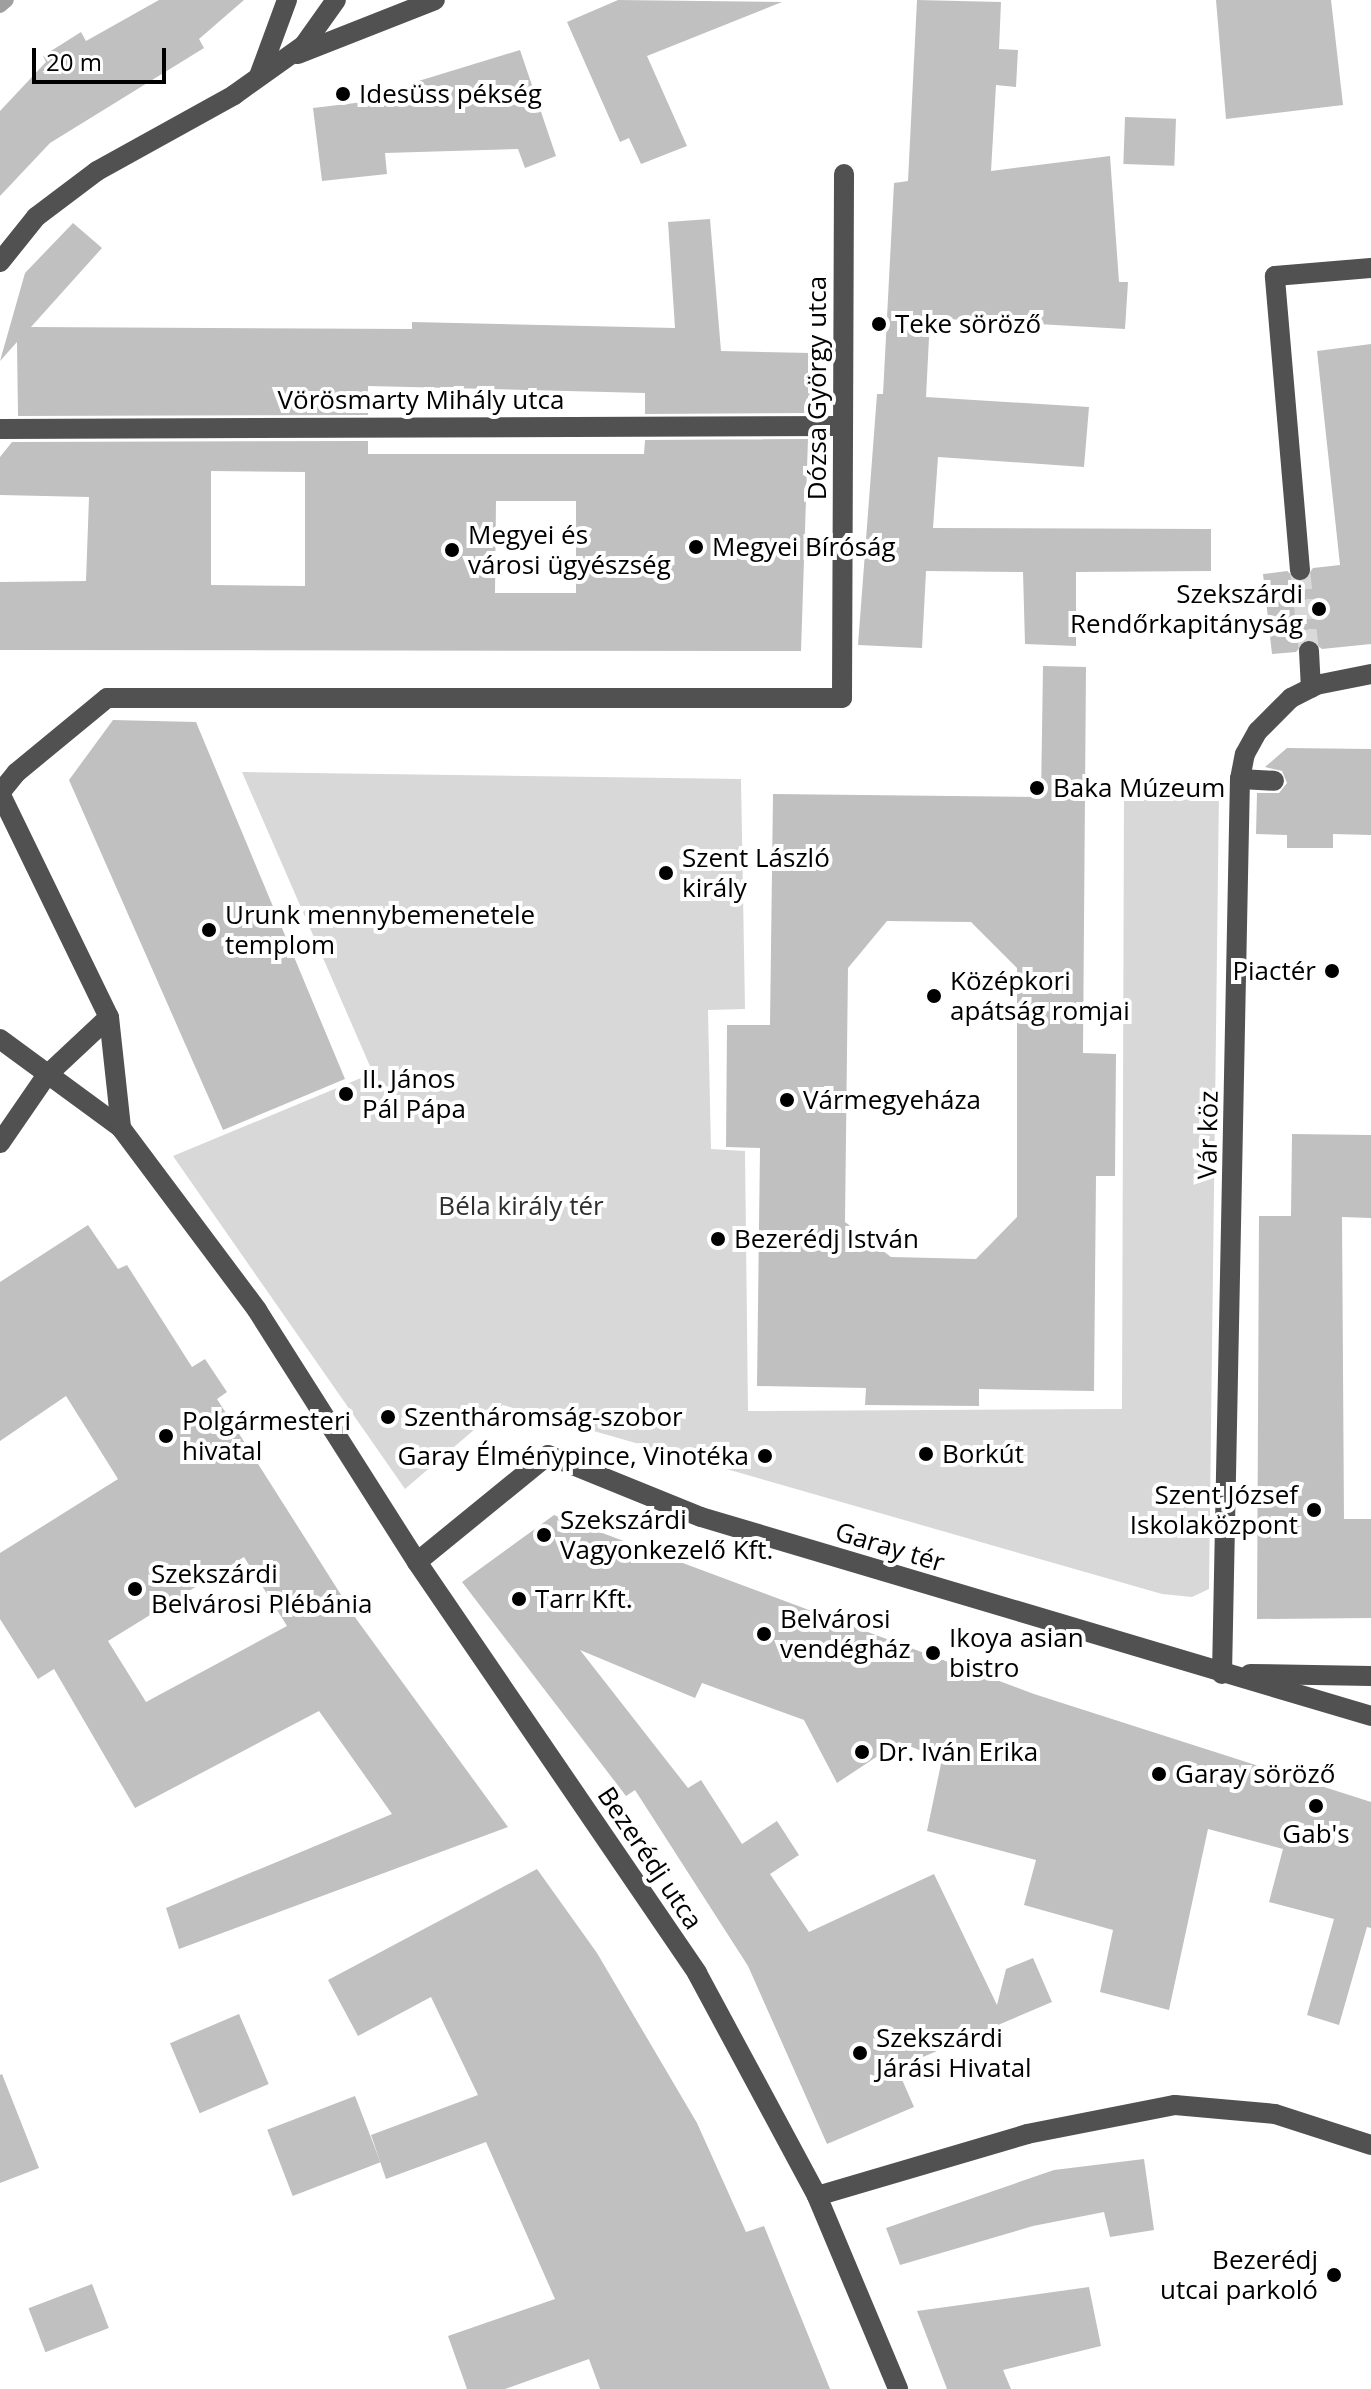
<!DOCTYPE html>
<html>
<head>
<meta charset="utf-8">
<style>
	body { margin:0 }
	#map { position:relative; width:1371px; height:2389px; overflow:hidden; background:#fff; font-family:"Open Sans",sans-serif }
	div>[style] { position:absolute }
	.green>* { inset:0; background:#d8d8d8 }
	.stream>* { height:14px; margin:-7px; padding:0 7px; transform-origin:7px; border-radius:7px; background:#9f9f9f }
	.building>* { inset:0; background:#c0c0c0; transform-origin:0 0 }
	.minor-tunnel>* { height:20px; margin-top:-10px; transform-origin:0; background:repeating-linear-gradient(90deg,#d9d9d9 0 20px,transparent 0 30px) }
	.minor>* { height:20px; margin:-10px; padding:0 10px; transform-origin:10px; border-radius:10px; background:#515151 }
	.dots>* { width:22px; height:22px; translate:-50% -50%; box-sizing:border-box; border:4px solid #fff; border-radius:50% }
	span { translate:-50% -50%; white-space:nowrap; text-align:center; line-height:1.15; -webkit-text-stroke:8px #fff; paint-order:stroke }
	.poi-label { font-size:26px; color:#000 }
	.left { translate:0 -50%; text-align:left }
	.right { translate:-100% -50%; text-align:right }
	.street-label { font-size:26px; color:#000 }
	.park-label { font-size:26px; color:#2f2f2f }
	.scale { position:absolute; left:32px; top:48px; width:134px; height:36px; box-sizing:border-box; border:4px solid #000; border-top:0; padding-left:10px; font-size:24px; line-height:28px; white-space:nowrap; color:#000; -webkit-text-stroke:6px #fff; paint-order:stroke }
</style>
</head>
<body>
<div id="map">
	<div class="green">
		<i style="clip-path:polygon(242px 772px,741px 779px,745px 1009px,708px 1010px,711px 1149px,745px 1151px,748px 1411px,1122px 1409px,1124px 787px,1219px 792px,1209px 1589px,1192px 1597px,1162px 1594px,503px 1405px,405px 1489px,173px 1156px,373px 1073px)"></i>
	</div>
	<div class="stream">
		<i style="left:0;top:6px;width:9px;rotate:-41deg"></i>
	</div>
	<div class="building">
		<i style="clip-path:polygon(159px 0,244px 0,199px 39px,204px 48px,50px 143px,0 196px,0 111px,46px 62px,43px 56px,81px 32px,86px 41px)"></i>
		<i style="clip-path:polygon(618px 0,782px 2px,647px 56px,687px 146px,641px 164px,629px 138px,620px 142px,567px 22px)"></i>
		<i style="clip-path:polygon(917px 0,1001px 2px,999px 49px,1018px 50px,1016px 87px,996px 85px,991px 171px,1110px 156px,1119px 282px,1128px 282px,1125px 329px,930px 318px,926px 397px,1089px 407px,1084px 467px,938px 457px,933px 528px,1211px 529px,1211px 571px,1076px 572px,1076px 646px,1025px 644px,1023px 572px,926px 571px,922px 648px,858px 645px,877px 394px,883px 394px,894px 183px,908px 181px)"></i>
		<i style="clip-path:polygon(1216px 0,1331px 0,1343px 105px,1226px 119px)"></i>
		<i style="clip-path:polygon(520px 50px,556px 156px,525px 168px,518px 149px,385px 153px,387px 174px,322px 181px,313px 108px,414px 96px,412px 83px)"></i>
		<i style="left:1125px;top:117px;width:51px;height:47px;rotate:2deg"></i>
		<i style="clip-path:polygon(710px 219px,721px 351px,811px 353px,809px 413px,645px 414px,645px 393px,368px 386px,368px 415px,18px 416px,17px 342px,0 361px,25px 273px,73px 223px,102px 248px,31px 327px,412px 329px,412px 322px,675px 328px,668px 222px)"></i>
		<i style="clip-path:polygon(1371px 344px,1371px 644px,1322px 649px,1308px 638px,1296px 652px,1272px 654px,1263px 574px,1287px 571px,1302px 583px,1313px 568px,1340px 565px,1317px 351px)"></i>
		<i style="clip-path:polygon(evenodd,808px 439px,801px 651px,0 650px,0 582px,86px 581px,89px 497px,0 495px,0 457px,12px 442px,368px 441px,368px 454px,644px 454px,645px 440px,808px 439px,211px 471px,305px 472px,305px 586px,211px 585px,211px 471px,808px 439px,496px 501px,576px 501px,576px 593px,495px 593px,496px 501px)"></i>
		<i style="clip-path:polygon(evenodd,1043px 666px,1086px 667px,1083px 1053px,1116px 1054px,1115px 1176px,1096px 1176px,1094px 1391px,979px 1389px,979px 1406px,865px 1405px,866px 1388px,757px 1386px,760px 1148px,726px 1147px,727px 1025px,770px 1025px,773px 794px,1041px 797px,1043px 666px,887px 921px,971px 922px,1017px 968px,1017px 1217px,976px 1259px,891px 1257px,845px 1222px,848px 968px,887px 921px)"></i>
		<i style="clip-path:polygon(113px 720px,196px 722px,345px 1079px,223px 1130px,69px 780px)"></i>
		<i style="clip-path:polygon(1287px 748px,1371px 749px,1371px 835px,1333px 834px,1333px 848px,1287px 848px,1287px 835px,1256px 834px,1257px 793px,1279px 793px,1287px 783px,1282px 771px,1265px 767px)"></i>
		<i style="clip-path:polygon(1292px 1134px,1371px 1135px,1371px 1218px,1342px 1217px,1344px 1519px,1371px 1519px,1371px 1618px,1257px 1619px,1259px 1216px,1291px 1216px)"></i>
		<i style="clip-path:polygon(evenodd,88px 1225px,118px 1269px,127px 1265px,192px 1367px,205px 1359px,227px 1392px,217px 1399px,357px 1620px,508px 1827px,179px 1949px,166px 1908px,392px 1814px,319px 1711px,135px 1808px,54px 1669px,38px 1679px,0 1619px,0 1553px,118px 1479px,66px 1396px,0 1441px,0 1282px,88px 1225px,244px 1557px,287px 1626px,146px 1702px,108px 1641px,244px 1557px)"></i>
		<i style="clip-path:polygon(554px 1515px,1034px 1694px,1371px 1802px,1371px 1928px,1367px 1927px,1339px 2025px,1307px 2015px,1334px 1919px,1269px 1902px,1283px 1849px,1208px 1829px,1169px 2010px,1100px 1992px,1113px 1930px,1024px 1905px,1036px 1860px,927px 1831px,942px 1759px,899px 1742px,837px 1783px,804px 1720px,702px 1683px,695px 1698px,580px 1650px,688px 1788px,701px 1780px,742px 1844px,777px 1821px,799px 1855px,770px 1874px,809px 1932px,934px 1874px,997px 2005px,1006px 1969px,1033px 1958px,1052px 2002px,897px 2068px,914px 2107px,827px 2144px,748px 1966px,635px 1790px,626px 1796px,462px 1582px)"></i>
		<i style="clip-path:polygon(537px 1869px,597px 1953px,697px 2123px,746px 2232px,764px 2226px,830px 2389px,600px 2389px,589px 2359px,505px 2389px,467px 2389px,448px 2336px,555px 2299px,486px 2142px,386px 2179px,371px 2135px,478px 2095px,431px 1997px,358px 2036px,328px 1980px)"></i>
		<i style="left:239px;top:2014px;width:76px;height:75px;rotate:67deg"></i>
		<i style="clip-path:polygon(2px 2074px,39px 2168px,0 2183px,0 2075px)"></i>
		<i style="left:355px;top:2096px;width:71px;height:94px;rotate:69deg"></i>
		<i style="clip-path:polygon(1144px 2159px,1154px 2230px,1110px 2237px,1104px 2212px,1033px 2226px,900px 2265px,886px 2228px,1054px 2170px)"></i>
		<i style="left:92px;top:2284px;width:47px;height:68px;rotate:69deg"></i>
		<i style="clip-path:polygon(1089px 2287px,1101px 2346px,1003px 2370px,1011px 2389px,947px 2389px,917px 2311px)"></i>
	</div>
	<div class="minor-tunnel">
		<i style="left:1300px;top:570px;width:81px;rotate:83.7deg"></i>
	</div>
	<div class="minor">
		<i style="left:298px;top:54px;width:147px;rotate:-21.5deg"></i>
		<i style="left:259px;top:76px;width:81px;rotate:-69.8deg"></i>
		<i style="left:0;top:262px;width:58px;rotate:-51.3deg"></i>
		<i style="left:36px;top:217px;width:76px;rotate:-37deg"></i>
		<i style="left:97px;top:171px;width:157px;rotate:-29deg"></i>
		<i style="left:234px;top:95px;width:86px;rotate:-35.5deg"></i>
		<i style="left:304px;top:45px;width:55px;rotate:-54.6deg"></i>
		<i style="left:0;top:429px;width:842px;rotate:-0.2deg"></i>
		<i style="left:1300px;top:570px;width:295px;rotate:-94.9deg"></i>
		<i style="left:1275px;top:276px;width:96px;rotate:-4.8deg"></i>
		<i style="left:1309px;top:651px;width:37px;rotate:87deg"></i>
		<i style="left:1240px;top:779px;width:34px;rotate:3deg"></i>
		<i style="left:0;top:793px;width:26px;rotate:-51deg"></i>
		<i style="left:16px;top:773px;width:118px;rotate:-39.5deg"></i>
		<i style="left:107px;top:698px;width:735px"></i>
		<i style="left:842px;top:698px;width:524px;rotate:-89.78deg"></i>
		<i style="left:0;top:793px;width:249px;rotate:64.1deg"></i>
		<i style="left:109px;top:1017px;width:112px;rotate:83.8deg"></i>
		<i style="left:0;top:1039px;width:150px;rotate:36.3deg"></i>
		<i style="left:121px;top:1128px;width:227px;rotate:53.2deg"></i>
		<i style="left:257px;top:1310px;width:299px;rotate:57.6deg"></i>
		<i style="left:417px;top:1562px;width:497px;rotate:55.7deg"></i>
		<i style="left:697px;top:1973px;width:253px;rotate:61.7deg"></i>
		<i style="left:817px;top:2196px;width:209px;rotate:67.2deg"></i>
		<i style="left:0;top:1143px;width:81px;rotate:-55.5deg"></i>
		<i style="left:46px;top:1076px;width:86px;rotate:-43.1deg"></i>
		<i style="left:417px;top:1562px;width:169px;rotate:-39.2deg"></i>
		<i style="left:548px;top:1455px;width:165px;rotate:22.1deg"></i>
		<i style="left:701px;top:1517px;width:699px;rotate:16.54deg"></i>
		<i style="left:1222px;top:1674px;width:895px;rotate:-88.85deg"></i>
		<i style="left:1240px;top:779px;width:25px;rotate:-79deg"></i>
		<i style="left:1245px;top:754px;width:26px;rotate:-61deg"></i>
		<i style="left:1258px;top:731px;width:47px;rotate:-45deg"></i>
		<i style="left:1291px;top:698px;width:28px;rotate:-27deg"></i>
		<i style="left:1316px;top:685px;width:56px;rotate:-11.3deg"></i>
		<i style="left:1250px;top:1674px;width:121px;rotate:0.9deg"></i>
		<i style="left:817px;top:2196px;width:219px;rotate:-16.4deg"></i>
		<i style="left:1027px;top:2134px;width:151px;rotate:-11.1deg"></i>
		<i style="left:1175px;top:2105px;width:100px;rotate:5.1deg"></i>
		<i style="left:1275px;top:2114px;width:101px;rotate:17.9deg"></i>
	</div>
	<div class="dots">
		<i style="left:343px;top:94px;background:#000"></i>
		<i style="left:879px;top:324px;background:#000"></i>
		<i style="left:696px;top:547px;background:#000"></i>
		<i style="left:452px;top:550px;background:#000"></i>
		<i style="left:1319px;top:609px;background:#000"></i>
		<i style="left:1037px;top:788px;background:#000"></i>
		<i style="left:666px;top:873px;background:#000"></i>
		<i style="left:209px;top:930px;background:#000"></i>
		<i style="left:1332px;top:971px;background:#000"></i>
		<i style="left:934px;top:996px;background:#000"></i>
		<i style="left:346px;top:1094px;background:#000"></i>
		<i style="left:787px;top:1100px;background:#000"></i>
		<i style="left:718px;top:1239px;background:#000"></i>
		<i style="left:388px;top:1417px;background:#000"></i>
		<i style="left:166px;top:1436px;background:#000"></i>
		<i style="left:926px;top:1454px;background:#000"></i>
		<i style="left:765px;top:1456px;background:#000"></i>
		<i style="left:1314px;top:1510px;background:#000"></i>
		<i style="left:544px;top:1535px;background:#000"></i>
		<i style="left:135px;top:1589px;background:#000"></i>
		<i style="left:519px;top:1599px;background:#000"></i>
		<i style="left:764px;top:1634px;background:#000"></i>
		<i style="left:933px;top:1653px;background:#000"></i>
		<i style="left:862px;top:1752px;background:#000"></i>
		<i style="left:1159px;top:1774px;background:#000"></i>
		<i style="left:1316px;top:1806px;background:#000"></i>
		<i style="left:860px;top:2053px;background:#000"></i>
		<i style="left:1334px;top:2275px;background:#000"></i>
	</div>
	<div class="poi-label">
		<span class="left" style="left:359px;top:94px">Idesüss pékség</span>
		<span class="left" style="left:895px;top:324px">Teke söröző</span>
		<span class="left" style="left:468px;top:550px">Megyei és<br>városi ügyészség</span>
		<span class="left" style="left:712px;top:547px">Megyei Bíróság</span>
		<span class="right" style="left:1303px;top:609px">Szekszárdi<br>Rendőrkapitányság</span>
		<span class="left" style="left:1053px;top:788px">Baka Múzeum</span>
		<span class="left" style="left:682px;top:873px">Szent László<br>király</span>
		<span class="left" style="left:225px;top:930px">Urunk mennybemenetele<br>templom</span>
		<span class="right" style="left:1316px;top:971px">Piactér</span>
		<span class="left" style="left:950px;top:996px">Középkori<br>apátság romjai</span>
		<span class="left" style="left:362px;top:1094px">II. János<br>Pál Pápa</span>
		<span class="left" style="left:803px;top:1100px">Vármegyeháza</span>
		<span class="left" style="left:734px;top:1239px">Bezerédj István</span>
		<span class="left" style="left:404px;top:1417px">Szentháromság-szobor</span>
		<span class="left" style="left:182px;top:1436px">Polgármesteri<br>hivatal</span>
		<span class="left" style="left:942px;top:1454px">Borkút</span>
		<span class="right" style="left:749px;top:1456px">Garay Élménypince, Vinotéka</span>
		<span class="right" style="left:1298px;top:1510px">Szent József<br>Iskolaközpont</span>
		<span class="left" style="left:560px;top:1535px">Szekszárdi<br>Vagyonkezelő Kft.</span>
		<span class="left" style="left:151px;top:1589px">Szekszárdi<br>Belvárosi Plébánia</span>
		<span class="left" style="left:535px;top:1599px">Tarr Kft.</span>
		<span class="left" style="left:780px;top:1634px">Belvárosi<br>vendégház</span>
		<span class="left" style="left:949px;top:1653px">Ikoya asian<br>bistro</span>
		<span class="left" style="left:878px;top:1752px">Dr. Iván Erika</span>
		<span class="left" style="left:1175px;top:1774px">Garay söröző</span>
		<span style="left:1316px;top:1834px">Gab's</span>
		<span class="left" style="left:876px;top:2053px">Szekszárdi<br>Járási Hivatal</span>
		<span class="right" style="left:1318px;top:2275px">Bezerédj<br>utcai parkoló</span>
	</div>
	<div class="street-label">
		<span style="left:817px;top:388px;rotate:-90deg">Dózsa György utca</span>
		<span style="left:421px;top:400px">Vörösmarty Mihály utca</span>
		<span style="left:1208px;top:1135px;rotate:-89deg">Vár köz</span>
		<span style="left:890px;top:1547px;rotate:17deg">Garay tér</span>
		<span style="left:650px;top:1858px;rotate:56deg">Bezerédj utca</span>
	</div>
	<div class="park-label">
		<span style="left:521px;top:1206px">Béla király tér</span>
	</div>
	<div class="scale">20 m</div>
</div>
</body>
</html>
